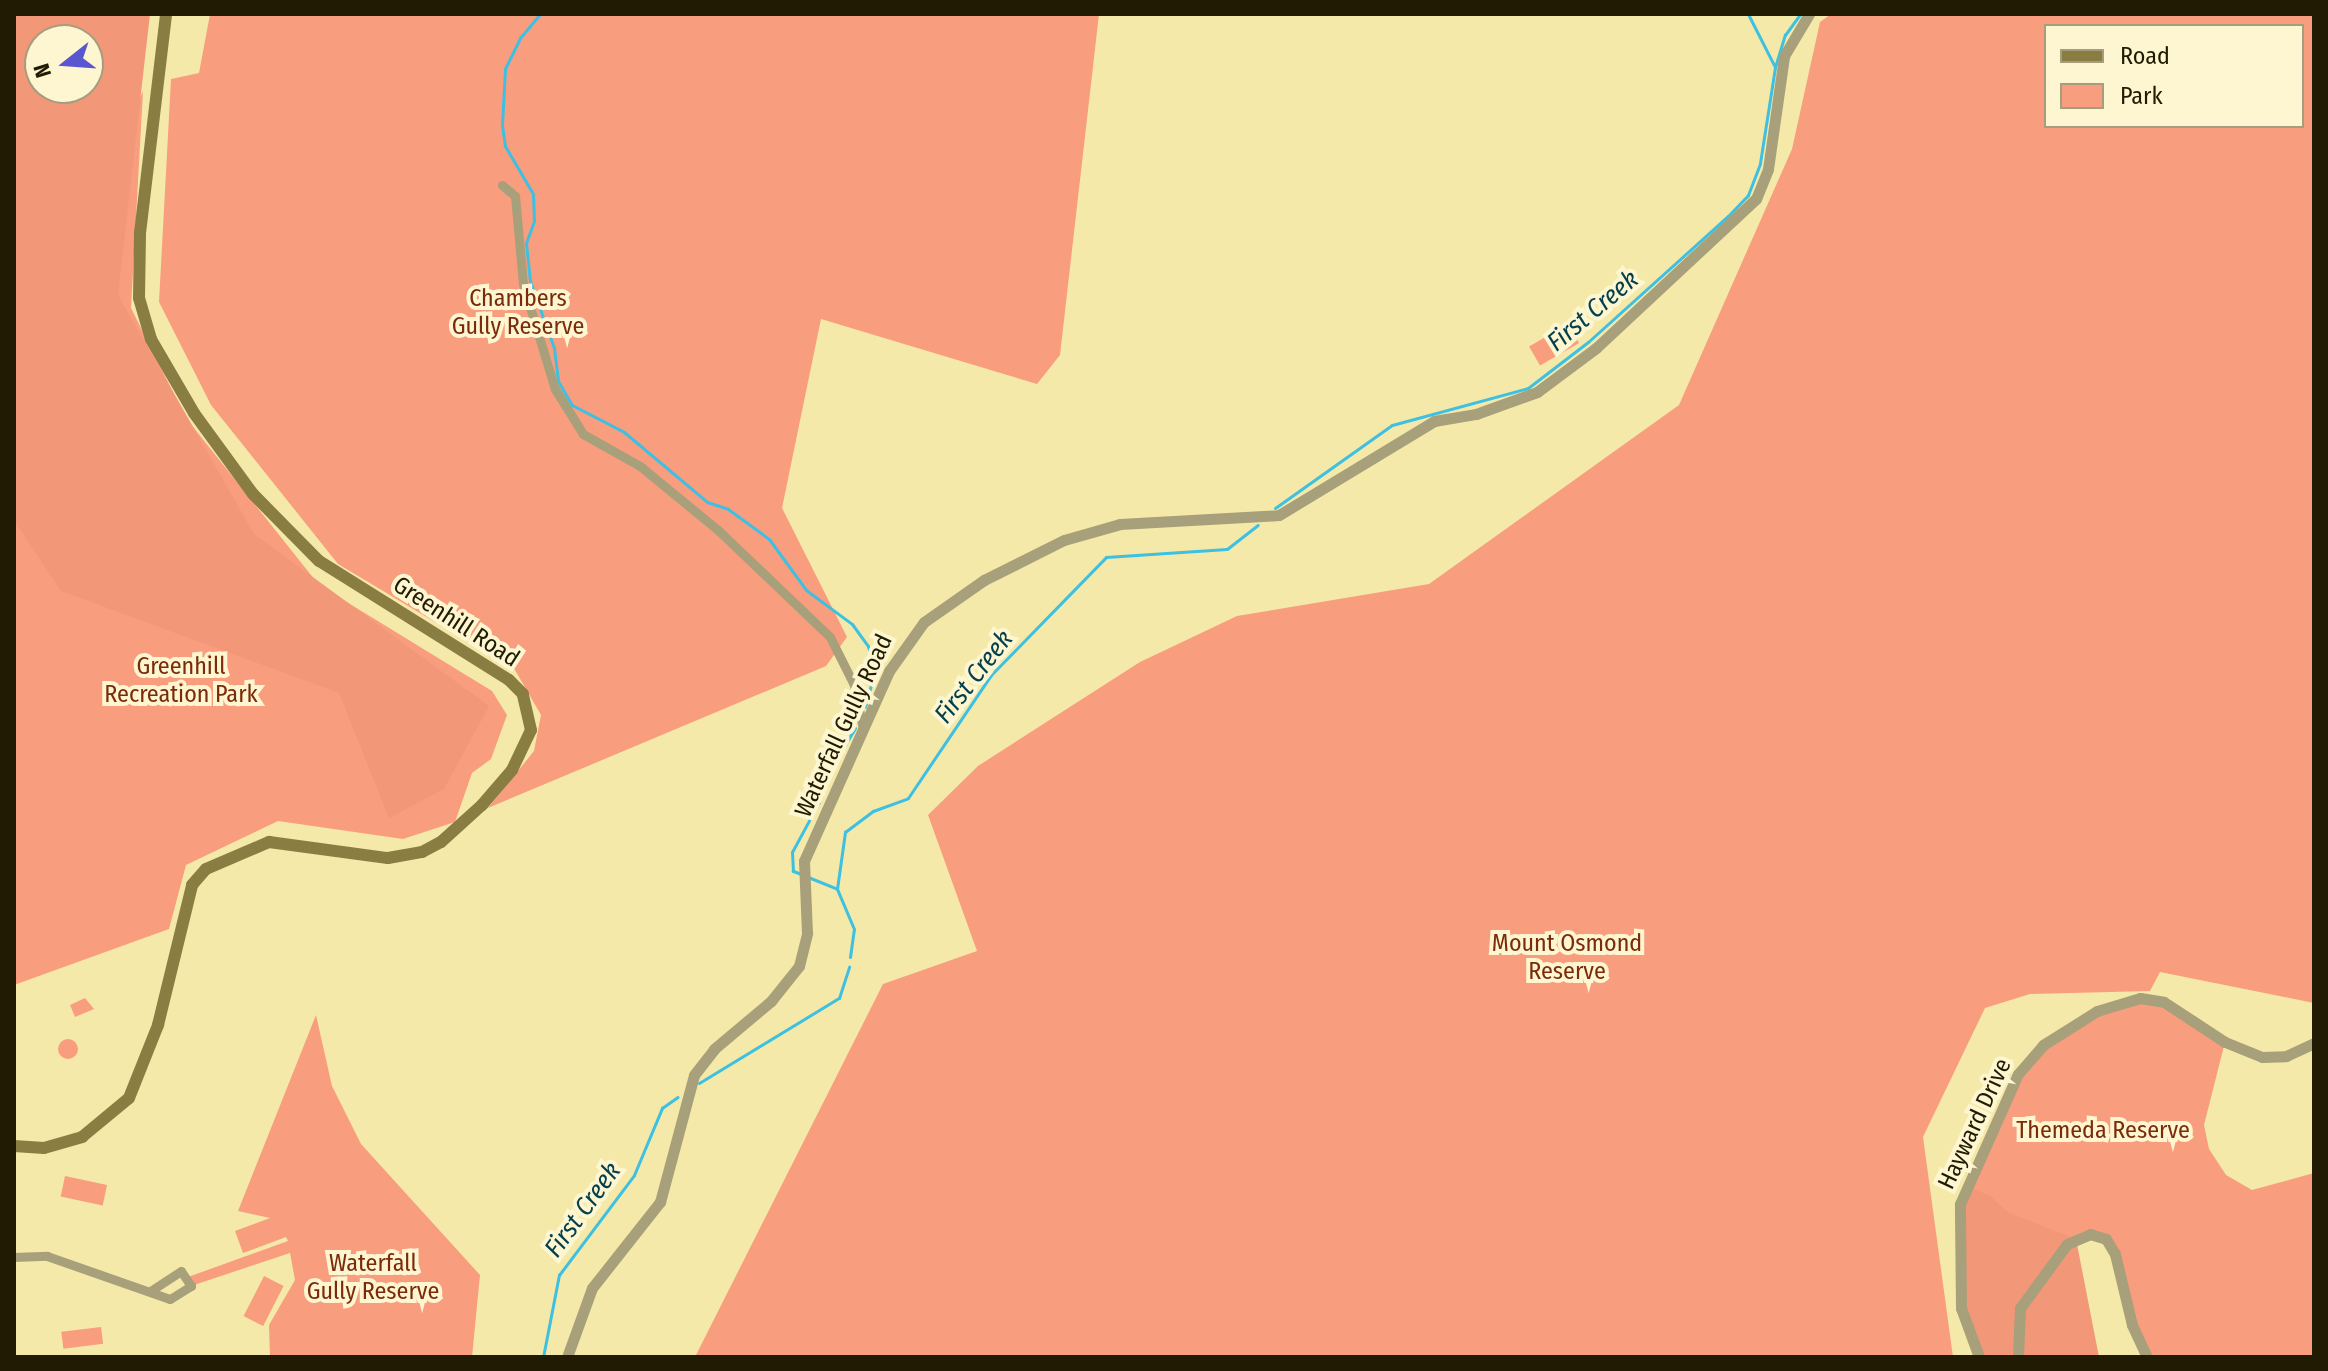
<!DOCTYPE html>
<html>
<head>
<meta charset="utf-8">
<style>
	body { margin:0 }
	#map { position:relative; width:2328px; height:1371px; overflow:hidden; background:#f5e9a9; font-family:"Fira Sans Condensed",sans-serif }
	div>[style] { position:absolute }
	.green>* { inset:0; background:#f99d7f; transform-origin:0 0 }
	.round { border-radius:50% }
	.forest>* { inset:0; background:#f39779 }
	.stream>* { height:3px; margin:-1.5px; padding:0 1.5px; transform-origin:1.5px; border-radius:1.5px; background:#3ec0e2 }
	.minor>* { height:9px; margin:-4.5px; padding:0 4.5px; transform-origin:4.5px; border-radius:4.5px; background:#a7a07a }
	.tertiary>* { height:11px; margin:-5.5px; padding:0 5.5px; transform-origin:5.5px; border-radius:5.5px; background:#a7a07a }
	.secondary>* { height:12px; margin:-6px; padding:0 6px; transform-origin:6px; border-radius:6px; background:#897d42 }
	span { translate:-50% -50%; white-space:nowrap; text-align:center; line-height:1.15; -webkit-text-stroke:8px #fdf6d0; paint-order:stroke }
	.park-label { font-size:24px; color:#7b2a0b }
	.street-label { font-size:24px; color:#201b02 }
	.water-label { font-size:26px; color:#033f4c; font-style:italic }
	.frame { position:absolute; inset:0; border:16px solid #201b02; pointer-events:none }
	.legend { position:absolute; left:2044px; top:24px; width:260px; height:104px; box-sizing:border-box; background:#fdf6d0; border:2px solid #a59e7e; margin:0; padding:10px 14px; list-style:none; font-size:24px; color:#201b02 }
	.legend li { display:flex; align-items:center; gap:16px; height:40px }
	.legend b { width:40px; border:2px solid #a59e7e }
	.north { position:absolute; left:24px; top:24px; width:80px; height:80px; box-sizing:border-box; background:#fdf6d0; border:2px solid #a59e7e; border-radius:50%; rotate:253deg; font-size:22px; font-weight:700; line-height:32px; text-align:center; color:#201b02 }
	.north::after { content:''; display:block; margin:auto; width:28px; height:36px; background:#5957cf; clip-path:polygon(50% 0,100% 100%,50% 72%,0 100%) }
</style>
</head>
<body>
<div id="map">
	<div class="green">
		<i style="clip-path:polygon(210px 14px,1099px 14px,1060px 355px,1037px 384px,821px 319px,782px 508px,847px 637px,826px 666px,488px 808px,534px 751px,541px 715px,515px 670px,338px 564px,211px 405px,159px 302px,171px 79px,199px 73px)"></i>
		<i style="clip-path:polygon(evenodd,1831px 14px,2314px 14px,2314px 1003px,2160px 972px,2150px 991px,2030px 994px,1985px 1008px,1923px 1137px,1953px 1357px,695px 1357px,883px 984px,977px 951px,928px 815px,978px 766px,1140px 662px,1237px 616px,1429px 584px,1679px 405px,1792px 149px,1820px 22px,1831px 14px,2046px 26px,2302px 26px,2302px 126px,2046px 126px,2046px 26px)"></i>
		<i style="clip-path:polygon(143px 91px,131px 308px,186px 418px,319px 585px,492px 691px,507px 715px,491px 759px,472px 773px,455px 822px,403px 839px,278px 821px,186px 865px,169px 929px,14px 985px,14px 382px)"></i>
		<i style="left:1568px;top:324px;width:22px;height:45px;rotate:60deg"></i>
		<i style="clip-path:polygon(85px 998px,94px 1009px,75px 1017px,70px 1005px)"></i>
		<i style="clip-path:polygon(2153px 999px,2225px 1042px,2204px 1125px,2209px 1149px,2226px 1175px,2252px 1190px,2314px 1173px,2314px 1357px,2147px 1357px,2111px 1246px,2090px 1234px,1971px 1339px,1966px 1186px,2031px 1057px,2083px 1018px)"></i>
		<i style="clip-path:polygon(316px 1015px,332px 1086px,361px 1144px,480px 1275px,472px 1357px,270px 1357px,269px 1325px,295px 1280px,290px 1253px,191px 1286px,188px 1277px,288px 1241px,286px 1237px,243px 1253px,235px 1231px,270px 1218px,238px 1211px)"></i>
		<i class="round" style="left:58px;top:1039px;width:20px;height:20px"></i>
		<i style="left:65px;top:1176px;width:43px;height:21px;rotate:12deg"></i>
		<i style="left:264px;top:1276px;width:22px;height:45px;rotate:27deg"></i>
		<i style="left:101px;top:1327px;width:17px;height:40px;rotate:83deg"></i>
	</div>
	<div class="forest">
		<i style="clip-path:polygon(evenodd,14px 14px,150px 14px,118px 295px,254px 534px,489px 706px,444px 789px,389px 818px,339px 693px,61px 591px,14px 520px,14px 14px,40px 40px,88px 40px,88px 88px,40px 88px,40px 40px)"></i>
		<i style="clip-path:polygon(1966px 1186px,1990px 1196px,2009px 1213px,2076px 1239px,2099px 1357px,1979px 1357px,1961px 1308px)"></i>
	</div>
	<div class="stream">
		<i style="left:540px;top:14px;width:31px;rotate:130deg"></i>
		<i style="left:520px;top:38px;width:34px;rotate:116deg"></i>
		<i style="left:505px;top:69px;width:56px;rotate:93.1deg"></i>
		<i style="left:502px;top:125px;width:21px;rotate:82deg"></i>
		<i style="left:505px;top:146px;width:56px;rotate:59.7deg"></i>
		<i style="left:533px;top:194px;width:27px;rotate:88deg"></i>
		<i style="left:534px;top:221px;width:23px;rotate:110deg"></i>
		<i style="left:526px;top:243px;width:38px;rotate:84deg"></i>
		<i style="left:530px;top:281px;width:71px;rotate:70.3deg"></i>
		<i style="left:554px;top:348px;width:33px;rotate:83deg"></i>
		<i style="left:558px;top:381px;width:28px;rotate:60deg"></i>
		<i style="left:572px;top:405px;width:59px;rotate:27.4deg"></i>
		<i style="left:624px;top:432px;width:109px;rotate:40.1deg"></i>
		<i style="left:707px;top:502px;width:22px;rotate:18deg"></i>
		<i style="left:728px;top:509px;width:51px;rotate:36.2deg"></i>
		<i style="left:769px;top:539px;width:63px;rotate:54deg"></i>
		<i style="left:806px;top:590px;width:57px;rotate:36.5deg"></i>
		<i style="left:852px;top:624px;width:27px;rotate:54deg"></i>
		<i style="left:868px;top:646px;width:25px;rotate:74deg"></i>
		<i style="left:875px;top:670px;width:38px;rotate:105deg"></i>
		<i style="left:1748px;top:14px;width:59px;rotate:63deg"></i>
		<i style="left:1275px;top:508px;width:143px;rotate:-35.4deg"></i>
		<i style="left:1392px;top:425px;width:141px;rotate:-15.2deg"></i>
		<i style="left:1528px;top:388px;width:76px;rotate:-37.5deg"></i>
		<i style="left:1588px;top:342px;width:188px;rotate:-42deg"></i>
		<i style="left:1728px;top:216px;width:29px;rotate:-46deg"></i>
		<i style="left:1748px;top:195px;width:34px;rotate:-69deg"></i>
		<i style="left:1760px;top:163px;width:97px;rotate:-81.1deg"></i>
		<i style="left:1775px;top:67px;width:34px;rotate:-73deg"></i>
		<i style="left:1785px;top:35px;width:26px;rotate:-54deg"></i>
		<i style="left:801px;top:874px;width:9px;rotate:-159deg"></i>
		<i style="left:793px;top:871px;width:19px;rotate:-93deg"></i>
		<i style="left:792px;top:852px;width:57px;rotate:-61.6deg"></i>
		<i style="left:819px;top:802px;width:19px;rotate:-81deg"></i>
		<i style="left:822px;top:783px;width:64px;rotate:-59deg"></i>
		<i style="left:808px;top:877px;width:31px;rotate:22deg"></i>
		<i style="left:850px;top:957px;width:28px;rotate:-82deg"></i>
		<i style="left:854px;top:929px;width:43px;rotate:-113deg"></i>
		<i style="left:837px;top:889px;width:58px;rotate:-82deg"></i>
		<i style="left:845px;top:832px;width:35px;rotate:-37deg"></i>
		<i style="left:873px;top:811px;width:37px;rotate:-20deg"></i>
		<i style="left:908px;top:798px;width:148px;rotate:-56deg"></i>
		<i style="left:991px;top:675px;width:165px;rotate:-45.7deg"></i>
		<i style="left:1106px;top:557px;width:121px;rotate:-3.8deg"></i>
		<i style="left:1227px;top:549px;width:39px;rotate:-38deg"></i>
		<i style="left:699px;top:1083px;width:164px;rotate:-31.3deg"></i>
		<i style="left:839px;top:998px;width:33px;rotate:-72deg"></i>
		<i style="left:543px;top:1357px;width:84px;rotate:-79deg"></i>
		<i style="left:559px;top:1275px;width:125px;rotate:-53.1deg"></i>
		<i style="left:634px;top:1175px;width:73px;rotate:-67.3deg"></i>
		<i style="left:662px;top:1108px;width:19px;rotate:-35deg"></i>
	</div>
	<div class="minor">
		<i style="left:502px;top:185px;width:17px;rotate:40deg"></i>
		<i style="left:515px;top:196px;width:88px;rotate:84.8deg"></i>
		<i style="left:523px;top:284px;width:110px;rotate:73.1deg"></i>
		<i style="left:555px;top:389px;width:53px;rotate:58.1deg"></i>
		<i style="left:583px;top:434px;width:65px;rotate:29.3deg"></i>
		<i style="left:640px;top:466px;width:101px;rotate:39.4deg"></i>
		<i style="left:718px;top:530px;width:155px;rotate:43.7deg"></i>
		<i style="left:830px;top:637px;width:54px;rotate:63.4deg"></i>
		<i style="left:854px;top:685px;width:45px;rotate:78.4deg"></i>
		<i style="left:14px;top:1257px;width:33px;rotate:-2deg"></i>
		<i style="left:47px;top:1256px;width:130px;rotate:19.3deg"></i>
		<i style="left:170px;top:1299px;width:25px;rotate:-32deg"></i>
		<i style="left:191px;top:1286px;width:18px;rotate:-124deg"></i>
		<i style="left:181px;top:1271px;width:37px;rotate:147deg"></i>
	</div>
	<div class="tertiary">
		<i style="left:567px;top:1357px;width:73px;rotate:-70.1deg"></i>
		<i style="left:592px;top:1288px;width:110px;rotate:-51.7deg"></i>
		<i style="left:660px;top:1202px;width:131px;rotate:-75deg"></i>
		<i style="left:694px;top:1075px;width:33px;rotate:-52deg"></i>
		<i style="left:714px;top:1049px;width:75px;rotate:-40.1deg"></i>
		<i style="left:771px;top:1001px;width:45px;rotate:-51.3deg"></i>
		<i style="left:799px;top:966px;width:34px;rotate:-76deg"></i>
		<i style="left:807px;top:933px;width:72px;rotate:-92.4deg"></i>
		<i style="left:804px;top:861px;width:208px;rotate:-65.9deg"></i>
		<i style="left:889px;top:671px;width:60px;rotate:-54.5deg"></i>
		<i style="left:924px;top:622px;width:73px;rotate:-35deg"></i>
		<i style="left:984px;top:580px;width:89px;rotate:-26.6deg"></i>
		<i style="left:1064px;top:540px;width:58px;rotate:-15.9deg"></i>
		<i style="left:1120px;top:524px;width:159px;rotate:-3.2deg"></i>
		<i style="left:1279px;top:515px;width:181px;rotate:-31.2deg"></i>
		<i style="left:1434px;top:421px;width:43px;rotate:-9.5deg"></i>
		<i style="left:1476px;top:414px;width:65px;rotate:-19.8deg"></i>
		<i style="left:1537px;top:392px;width:74px;rotate:-36.7deg"></i>
		<i style="left:1596px;top:348px;width:219px;rotate:-43deg"></i>
		<i style="left:1756px;top:199px;width:32px;rotate:-68deg"></i>
		<i style="left:1768px;top:169px;width:114px;rotate:-81.9deg"></i>
		<i style="left:1784px;top:56px;width:49px;rotate:-59.2deg"></i>
		<i style="left:1979px;top:1357px;width:52px;rotate:-110.2deg"></i>
		<i style="left:1961px;top:1308px;width:104px;rotate:-90.6deg"></i>
		<i style="left:1960px;top:1204px;width:142px;rotate:-66deg"></i>
		<i style="left:2018px;top:1074px;width:38px;rotate:-49deg"></i>
		<i style="left:2043px;top:1045px;width:64px;rotate:-32.2deg"></i>
		<i style="left:2097px;top:1011px;width:45px;rotate:-16.8deg"></i>
		<i style="left:2140px;top:998px;width:24px;rotate:9deg"></i>
		<i style="left:2164px;top:1002px;width:73px;rotate:33.3deg"></i>
		<i style="left:2225px;top:1042px;width:40px;rotate:22deg"></i>
		<i style="left:2262px;top:1057px;width:24px;rotate:-2deg"></i>
		<i style="left:2286px;top:1056px;width:31px;rotate:-25deg"></i>
		<i style="left:2018px;top:1357px;width:49px;rotate:-87.7deg"></i>
		<i style="left:2020px;top:1308px;width:79px;rotate:-53.7deg"></i>
		<i style="left:2067px;top:1244px;width:25px;rotate:-23deg"></i>
		<i style="left:2090px;top:1234px;width:17px;rotate:17deg"></i>
		<i style="left:2106px;top:1239px;width:17px;rotate:59deg"></i>
		<i style="left:2115px;top:1254px;width:73px;rotate:76.5deg"></i>
		<i style="left:2132px;top:1325px;width:35px;rotate:65deg"></i>
	</div>
	<div class="secondary">
		<i style="left:14px;top:1146px;width:30px;rotate:4deg"></i>
		<i style="left:44px;top:1148px;width:40px;rotate:-16deg"></i>
		<i style="left:82px;top:1137px;width:61px;rotate:-39.7deg"></i>
		<i style="left:129px;top:1098px;width:79px;rotate:-68.3deg"></i>
		<i style="left:158px;top:1025px;width:144px;rotate:-76.3deg"></i>
		<i style="left:192px;top:885px;width:21px;rotate:-49deg"></i>
		<i style="left:206px;top:869px;width:69px;rotate:-23.2deg"></i>
		<i style="left:269px;top:842px;width:120px;rotate:7.7deg"></i>
		<i style="left:388px;top:858px;width:35px;rotate:-10deg"></i>
		<i style="left:422px;top:852px;width:21px;rotate:-28deg"></i>
		<i style="left:441px;top:842px;width:55px;rotate:-42.1deg"></i>
		<i style="left:482px;top:805px;width:46px;rotate:-49.4deg"></i>
		<i style="left:512px;top:770px;width:44px;rotate:-64.6deg"></i>
		<i style="left:531px;top:730px;width:37px;rotate:-103deg"></i>
		<i style="left:523px;top:694px;width:20px;rotate:-135deg"></i>
		<i style="left:509px;top:680px;width:224px;rotate:-147.9deg"></i>
		<i style="left:319px;top:561px;width:94px;rotate:-134.6deg"></i>
		<i style="left:253px;top:494px;width:100px;rotate:-126.1deg"></i>
		<i style="left:194px;top:413px;width:86px;rotate:-120.2deg"></i>
		<i style="left:151px;top:339px;width:43px;rotate:-106.3deg"></i>
		<i style="left:139px;top:298px;width:65px;rotate:-89.1deg"></i>
		<i style="left:140px;top:233px;width:221px;rotate:-83.2deg"></i>
	</div>
	<div class="park-label">
		<span style="left:518px;top:313px">Chambers<br>Gully Reserve</span>
		<span style="left:181px;top:681px">Greenhill<br>Recreation Park</span>
		<span style="left:1567px;top:958px">Mount Osmond<br>Reserve</span>
		<span style="left:2103px;top:1131px">Themeda Reserve</span>
		<span style="left:373px;top:1278px">Waterfall<br>Gully Reserve</span>
	</div>
	<div class="street-label">
		<span style="left:456px;top:622px;rotate:33deg">Greenhill Road</span>
		<span style="left:844px;top:726px;rotate:-65deg">Waterfall Gully Road</span>
		<span style="left:1975px;top:1124px;rotate:-65deg">Hayward Drive</span>
	</div>
	<div class="water-label">
		<span style="left:1593px;top:311px;rotate:-40deg">First Creek</span>
		<span style="left:974px;top:677px;rotate:-52deg">First Creek</span>
		<span style="left:583px;top:1210px;rotate:-54deg">First Creek</span>
	</div>
	<div class="frame"></div>
	<ul class="legend">
	<li><b style="height:10px;background:#897d42"></b>Road</li>
	<li><b style="height:22px;background:#f99d7f"></b>Park</li>
	</ul>
	<div class="north">N</div>
</div>
</body>
</html>
